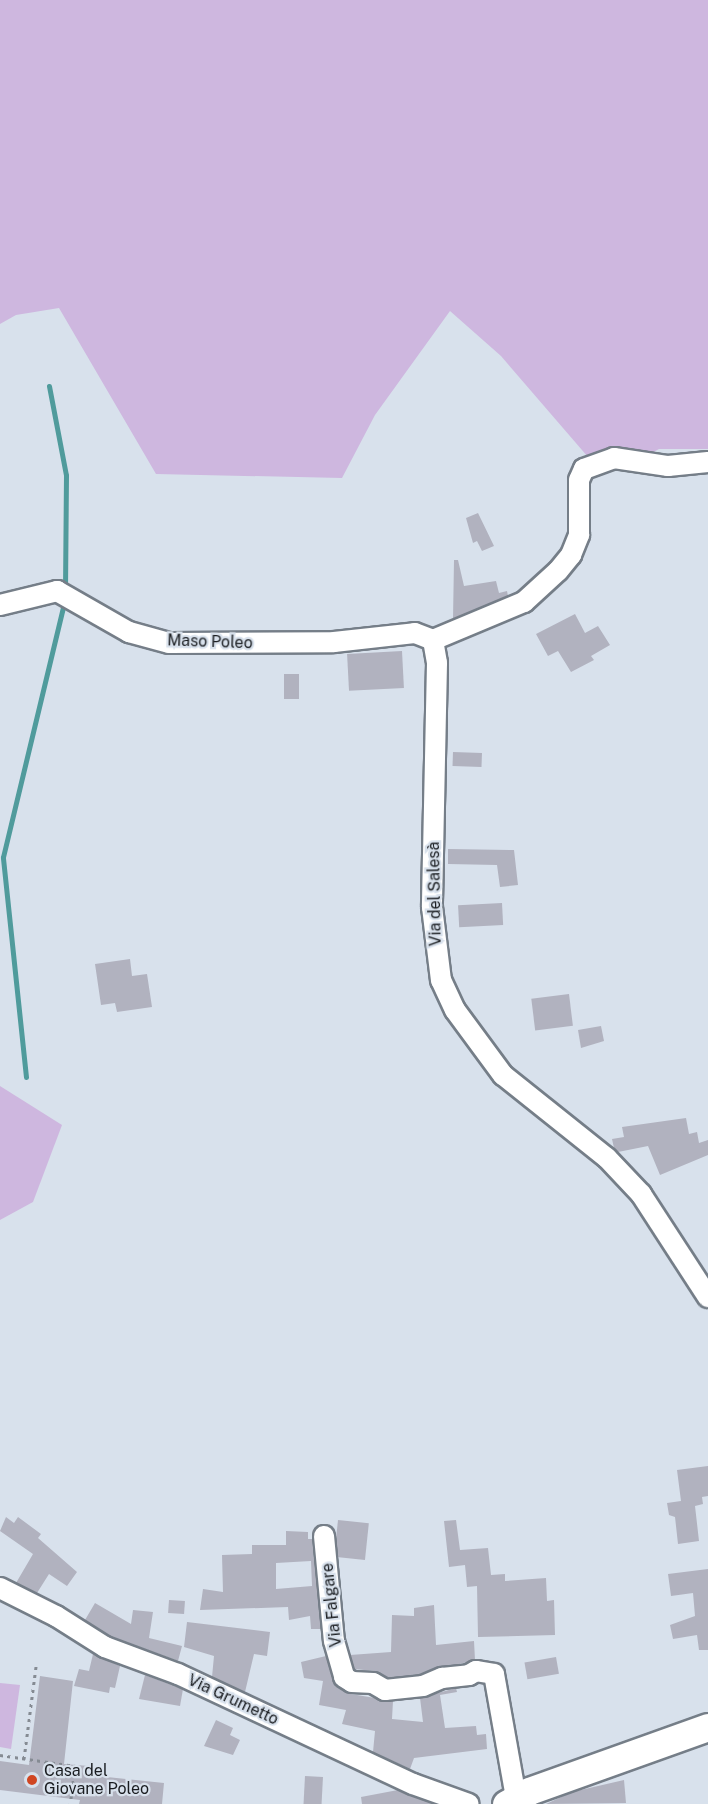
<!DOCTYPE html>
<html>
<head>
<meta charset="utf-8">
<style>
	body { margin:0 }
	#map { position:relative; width:708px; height:1804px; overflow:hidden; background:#d8e1ec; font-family:"Public Sans",sans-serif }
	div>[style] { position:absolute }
	.green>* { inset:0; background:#ceb7df }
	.stream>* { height:5px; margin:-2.5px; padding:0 2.5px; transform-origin:2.5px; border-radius:2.5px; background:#509b9c }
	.building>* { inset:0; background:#b1b2bf; transform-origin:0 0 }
	.path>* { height:3px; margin-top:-1.5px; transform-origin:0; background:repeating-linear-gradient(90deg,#858b93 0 3px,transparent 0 7.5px) }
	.roads { filter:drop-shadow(2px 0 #757e88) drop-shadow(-2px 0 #757e88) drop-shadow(0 2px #757e88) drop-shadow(0 -2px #757e88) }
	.street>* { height:20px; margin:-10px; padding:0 10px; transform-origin:10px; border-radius:10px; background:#fff }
	.secondary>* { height:27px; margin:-13.5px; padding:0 13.5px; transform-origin:13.5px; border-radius:13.5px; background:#fff }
	.dots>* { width:16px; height:16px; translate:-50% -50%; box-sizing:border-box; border:3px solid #d8e1ec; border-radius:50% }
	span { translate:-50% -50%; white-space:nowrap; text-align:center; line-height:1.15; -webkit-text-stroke:4.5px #d8e1ec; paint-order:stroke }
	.street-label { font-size:16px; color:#1a1d21 }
	.poi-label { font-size:16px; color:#1a1d21 }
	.left { translate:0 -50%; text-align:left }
</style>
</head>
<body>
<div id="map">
	<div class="green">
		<i style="clip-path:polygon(0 0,708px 0,708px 449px,659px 449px,631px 464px,588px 457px,501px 356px,450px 311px,375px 415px,342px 478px,156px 474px,59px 308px,16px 315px,0 324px)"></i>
		<i style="clip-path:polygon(0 1086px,62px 1125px,33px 1202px,0 1220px)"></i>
		<i style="clip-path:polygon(0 1683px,20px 1685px,11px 1749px,0 1747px)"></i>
	</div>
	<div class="stream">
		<i style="left:49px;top:386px;width:91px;rotate:79.2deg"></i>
		<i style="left:66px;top:475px;width:115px;rotate:90.5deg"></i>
		<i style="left:26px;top:1077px;width:221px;rotate:-96deg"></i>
		<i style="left:3px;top:857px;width:265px;rotate:-76.5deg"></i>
	</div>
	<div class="building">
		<i style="clip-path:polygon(478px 513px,494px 546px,482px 551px,477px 541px,473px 543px,466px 518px)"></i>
		<i style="clip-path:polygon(454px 560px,458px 560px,464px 586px,496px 581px,499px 593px,507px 591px,508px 596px,453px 619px)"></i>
		<i style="clip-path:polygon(575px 614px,585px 633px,598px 626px,610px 645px,591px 656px,594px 660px,571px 672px,558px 651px,548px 656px,536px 634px)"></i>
		<i style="left:402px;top:651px;width:37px;height:55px;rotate:87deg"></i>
		<i style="left:284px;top:674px;width:15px;height:25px"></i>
		<i style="left:453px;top:752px;width:29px;height:14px;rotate:2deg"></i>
		<i style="clip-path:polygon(448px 849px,514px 850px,518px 885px,500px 887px,497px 865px,448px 864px)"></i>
		<i style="left:502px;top:903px;width:22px;height:44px;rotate:87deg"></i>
		<i style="clip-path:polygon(130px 959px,132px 976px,147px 974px,152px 1007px,117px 1012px,115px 1003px,101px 1005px,95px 964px)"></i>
		<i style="left:569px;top:994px;width:32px;height:38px;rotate:83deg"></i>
		<i style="clip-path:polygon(601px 1026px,604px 1041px,581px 1048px,578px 1030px)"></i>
		<i style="clip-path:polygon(686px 1118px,689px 1134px,697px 1132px,699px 1143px,708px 1140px,708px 1155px,660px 1175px,648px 1146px,618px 1152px,614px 1148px,612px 1139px,624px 1137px,622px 1127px)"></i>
		<i style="clip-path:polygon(708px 1466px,708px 1496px,702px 1497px,703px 1504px,695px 1506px,699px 1541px,678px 1544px,675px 1517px,669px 1515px,667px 1503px,681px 1501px,677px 1470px)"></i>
		<i style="clip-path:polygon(6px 1517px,14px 1523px,18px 1517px,41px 1534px,38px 1538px,77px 1572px,67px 1586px,49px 1574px,37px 1593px,16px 1583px,33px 1554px,0 1531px)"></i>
		<i style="left:338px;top:1520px;width:31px;height:37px;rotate:6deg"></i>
		<i style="clip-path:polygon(456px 1520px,460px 1550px,488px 1548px,491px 1575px,505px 1574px,505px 1581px,546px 1578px,547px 1601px,554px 1600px,555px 1635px,478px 1637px,477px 1586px,467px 1587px,465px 1565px,449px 1567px,444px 1521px)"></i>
		<i style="clip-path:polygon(evenodd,286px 1531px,308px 1532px,308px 1539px,312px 1539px,321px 1629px,311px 1629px,310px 1616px,289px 1620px,288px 1607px,200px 1610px,203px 1589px,223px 1592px,222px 1555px,252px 1554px,252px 1545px,286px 1545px,286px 1531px,311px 1561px,312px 1586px,276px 1589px,276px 1563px,311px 1561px)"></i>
		<i style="clip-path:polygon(708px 1569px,708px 1650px,699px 1650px,697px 1635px,673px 1639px,670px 1625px,695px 1616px,693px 1593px,671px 1596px,668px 1574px)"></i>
		<i style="left:169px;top:1600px;width:16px;height:13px;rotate:4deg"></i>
		<i style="clip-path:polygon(95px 1603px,131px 1624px,133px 1610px,153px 1612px,149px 1638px,182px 1646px,178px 1661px,110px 1636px,85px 1620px)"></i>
		<i style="clip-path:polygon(434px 1605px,436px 1645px,474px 1641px,475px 1660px,420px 1674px,388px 1678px,374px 1671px,354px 1669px,350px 1655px,391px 1652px,392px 1615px,414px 1616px,414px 1608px)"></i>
		<i style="clip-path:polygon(187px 1622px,270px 1632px,267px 1656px,254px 1654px,245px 1692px,212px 1677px,214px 1656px,184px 1647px)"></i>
		<i style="clip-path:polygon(93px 1654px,120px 1666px,115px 1688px,110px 1687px,109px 1693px,74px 1686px,79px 1669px,89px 1671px)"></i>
		<i style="clip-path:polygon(326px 1656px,337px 1687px,351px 1694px,393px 1701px,392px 1719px,423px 1722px,420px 1698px,456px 1688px,457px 1692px,440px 1695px,445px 1728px,476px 1726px,477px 1735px,486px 1734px,487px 1749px,414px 1758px,410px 1769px,373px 1752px,375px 1731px,342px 1724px,346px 1710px,319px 1705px,323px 1681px,304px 1678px,301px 1662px)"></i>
		<i style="left:556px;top:1657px;width:17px;height:32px;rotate:80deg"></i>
		<i style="clip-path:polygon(145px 1675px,183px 1689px,180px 1706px,139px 1699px)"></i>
		<i style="clip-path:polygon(40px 1676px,73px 1681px,64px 1764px,89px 1766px,88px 1775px,164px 1783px,162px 1804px,79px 1804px,80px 1800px,0 1790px,0 1761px,29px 1765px)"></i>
		<i style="clip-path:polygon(216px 1720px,233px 1728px,230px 1735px,240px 1740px,233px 1755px,204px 1746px)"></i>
		<i style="left:305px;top:1776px;width:18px;height:28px;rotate:3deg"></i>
		<i style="clip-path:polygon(624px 1780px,626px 1803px,546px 1804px,572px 1792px)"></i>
		<i style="clip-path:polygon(398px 1790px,433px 1804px,362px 1804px,361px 1797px)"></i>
	</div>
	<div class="path">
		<i style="left:0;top:1755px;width:76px;rotate:8.3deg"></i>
		<i style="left:75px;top:1766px;width:38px;rotate:97deg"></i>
		<i style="left:24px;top:1759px;width:94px;rotate:-82.6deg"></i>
	</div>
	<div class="roads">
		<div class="street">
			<i style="left:0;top:605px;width:59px;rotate:-13.8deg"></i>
			<i style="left:57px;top:591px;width:83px;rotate:29.7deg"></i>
			<i style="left:129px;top:632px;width:41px;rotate:15.4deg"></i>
			<i style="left:169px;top:643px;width:165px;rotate:-0.3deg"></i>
			<i style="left:334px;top:642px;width:81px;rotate:-6.3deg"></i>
			<i style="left:415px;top:633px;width:19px;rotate:21deg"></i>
			<i style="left:433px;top:640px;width:23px;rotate:80deg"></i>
			<i style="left:437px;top:663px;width:244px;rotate:91.2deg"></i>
			<i style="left:432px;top:907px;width:74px;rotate:83deg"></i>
			<i style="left:441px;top:980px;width:33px;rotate:65deg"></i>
			<i style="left:455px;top:1010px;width:81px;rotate:53.6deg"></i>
			<i style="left:503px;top:1075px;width:133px;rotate:38.6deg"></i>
			<i style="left:607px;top:1158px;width:50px;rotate:46.6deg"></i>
			<i style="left:641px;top:1194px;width:123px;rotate:57deg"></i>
			<i style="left:433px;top:640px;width:99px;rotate:-22.7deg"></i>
			<i style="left:524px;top:602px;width:46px;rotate:-42.4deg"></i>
			<i style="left:558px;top:571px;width:21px;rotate:-51deg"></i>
			<i style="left:571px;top:555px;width:22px;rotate:-68deg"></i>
			<i style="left:579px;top:535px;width:55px;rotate:-90deg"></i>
			<i style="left:579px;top:480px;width:12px;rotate:-66deg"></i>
			<i style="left:584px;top:469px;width:32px;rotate:-20deg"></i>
			<i style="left:614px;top:458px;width:55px;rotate:8.4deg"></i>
			<i style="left:668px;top:466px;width:40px;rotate:-5.7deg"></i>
			<i style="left:324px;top:1536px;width:105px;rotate:84.6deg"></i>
			<i style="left:334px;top:1641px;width:37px;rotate:74deg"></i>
			<i style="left:344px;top:1677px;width:9px;rotate:32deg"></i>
			<i style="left:352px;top:1682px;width:21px;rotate:3deg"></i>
			<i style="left:373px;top:1683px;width:14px;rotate:30deg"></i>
			<i style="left:385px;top:1690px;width:38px;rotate:-6deg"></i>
			<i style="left:423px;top:1686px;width:21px;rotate:-23deg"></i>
			<i style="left:442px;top:1678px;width:27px;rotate:-6deg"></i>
			<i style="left:469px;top:1675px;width:8px;rotate:-30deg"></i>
			<i style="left:476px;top:1671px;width:18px;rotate:9deg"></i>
			<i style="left:494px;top:1674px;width:125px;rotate:79.9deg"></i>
			<i style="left:0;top:1588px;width:63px;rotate:26.6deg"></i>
			<i style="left:56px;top:1616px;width:58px;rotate:32.3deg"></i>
			<i style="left:105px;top:1647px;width:78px;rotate:20.3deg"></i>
			<i style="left:178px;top:1674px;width:259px;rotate:25.1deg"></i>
			<i style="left:413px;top:1784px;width:59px;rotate:19.7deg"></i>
		</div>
		<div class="secondary">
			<i style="left:506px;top:1804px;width:26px;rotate:-29deg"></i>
			<i style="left:529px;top:1791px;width:190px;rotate:-19.7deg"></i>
		</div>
	</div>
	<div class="dots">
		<i style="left:32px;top:1780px;background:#d04622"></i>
	</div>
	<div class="street-label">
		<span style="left:210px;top:642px;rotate:2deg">Maso Poleo</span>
		<span style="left:435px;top:894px;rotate:-91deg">Via del Salesà</span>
		<span style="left:332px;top:1605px;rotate:-96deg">Via Falgare</span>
		<span style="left:233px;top:1700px;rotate:25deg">Via Grumetto</span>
	</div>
	<div class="poi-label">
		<span class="left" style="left:44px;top:1780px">Casa del<br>Giovane Poleo</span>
	</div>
</div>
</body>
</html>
